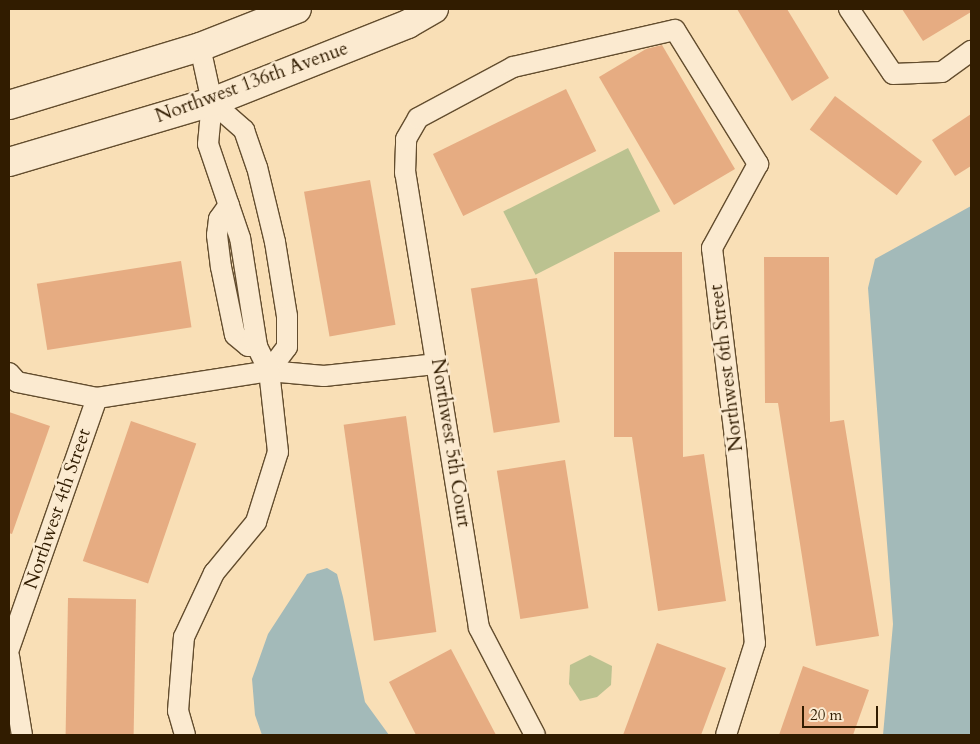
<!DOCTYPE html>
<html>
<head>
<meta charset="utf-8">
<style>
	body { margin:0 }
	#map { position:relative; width:980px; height:744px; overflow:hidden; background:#f9dfb6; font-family:Cardo,serif }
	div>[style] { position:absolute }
	.green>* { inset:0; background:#bbc290; transform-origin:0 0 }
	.water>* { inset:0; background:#a3bab9 }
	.building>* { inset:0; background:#e6ac82; transform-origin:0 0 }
	.roads { filter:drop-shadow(1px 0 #634d2e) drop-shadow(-1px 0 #634d2e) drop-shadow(0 1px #634d2e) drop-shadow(0 -1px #634d2e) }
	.street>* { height:20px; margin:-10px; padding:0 10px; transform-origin:10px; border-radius:10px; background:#fbead0 }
	.secondary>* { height:28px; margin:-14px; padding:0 14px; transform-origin:14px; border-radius:14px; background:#fbead0 }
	span { translate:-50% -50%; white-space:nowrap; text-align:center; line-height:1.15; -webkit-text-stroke:5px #fbead0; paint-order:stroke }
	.street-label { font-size:19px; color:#311c00 }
	.frame { position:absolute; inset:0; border:10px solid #311c00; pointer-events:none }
	.scale { position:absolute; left:802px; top:706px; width:76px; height:22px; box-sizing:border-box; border:2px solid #311c00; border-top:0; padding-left:6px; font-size:15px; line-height:18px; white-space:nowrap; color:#311c00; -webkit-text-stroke:4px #fbead0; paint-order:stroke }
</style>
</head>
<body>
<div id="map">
	<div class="green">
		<i style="left:628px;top:148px;width:71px;height:140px;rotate:63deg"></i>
		<i style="clip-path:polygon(590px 655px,612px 666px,611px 685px,597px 697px,580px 701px,569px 684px,570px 665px)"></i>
	</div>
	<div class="water">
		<i style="clip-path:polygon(971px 206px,971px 735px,883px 735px,893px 624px,868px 288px,875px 259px)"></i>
		<i style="clip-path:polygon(327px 568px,337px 574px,343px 597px,365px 702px,389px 735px,262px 735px,255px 715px,252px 679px,268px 634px,307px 574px)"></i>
	</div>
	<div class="building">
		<i style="clip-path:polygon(737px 9px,787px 9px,829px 78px,792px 101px)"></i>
		<i style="clip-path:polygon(902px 9px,971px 9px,971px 12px,923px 41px)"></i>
		<i style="clip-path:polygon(662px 45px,735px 169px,674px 205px,599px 77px,646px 49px)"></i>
		<i style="left:566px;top:89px;width:69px;height:148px;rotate:64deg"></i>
		<i style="left:835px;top:96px;width:109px;height:42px;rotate:37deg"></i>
		<i style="clip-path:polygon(971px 114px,971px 166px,955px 176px,932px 140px)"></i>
		<i style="left:370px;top:180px;width:147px;height:67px;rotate:80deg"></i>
		<i style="clip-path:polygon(614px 252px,682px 252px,683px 457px,704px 454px,726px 601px,658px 611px,632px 437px,614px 437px)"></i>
		<i style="clip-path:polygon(764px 257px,829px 257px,830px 422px,844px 420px,879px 636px,816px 646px,778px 403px,765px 403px)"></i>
		<i style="left:181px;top:261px;width:67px;height:146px;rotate:81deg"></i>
		<i style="left:537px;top:278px;width:146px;height:67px;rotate:81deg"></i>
		<i style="clip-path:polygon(9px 412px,50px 426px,12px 534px,9px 533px)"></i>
		<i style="left:406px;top:416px;width:218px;height:63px;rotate:82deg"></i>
		<i style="left:131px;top:421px;width:69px;height:148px;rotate:19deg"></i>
		<i style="left:565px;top:460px;width:150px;height:69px;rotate:81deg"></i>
		<i style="left:68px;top:598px;width:68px;height:137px;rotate:1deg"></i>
		<i style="clip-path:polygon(657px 643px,726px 668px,701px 735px,623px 735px)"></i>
		<i style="clip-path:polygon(451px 649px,496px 735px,416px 735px,389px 682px)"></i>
		<i style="clip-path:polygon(803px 666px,869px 690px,853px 735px,779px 735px)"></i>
	</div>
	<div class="roads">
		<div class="street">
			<i style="left:849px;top:9px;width:78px;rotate:55.9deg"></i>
			<i style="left:893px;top:74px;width:49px;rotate:-2.3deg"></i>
			<i style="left:942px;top:72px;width:36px;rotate:-36deg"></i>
			<i style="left:212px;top:102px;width:43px;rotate:41.2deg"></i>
			<i style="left:244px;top:130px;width:39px;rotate:71deg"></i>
			<i style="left:257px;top:167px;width:77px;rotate:76.5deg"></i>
			<i style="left:275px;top:242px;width:75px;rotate:80.8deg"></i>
			<i style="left:287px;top:316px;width:31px;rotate:90deg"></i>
			<i style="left:287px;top:347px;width:30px;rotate:127deg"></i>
			<i style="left:229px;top:205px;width:17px;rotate:126deg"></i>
			<i style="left:219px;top:219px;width:16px;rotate:97deg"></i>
			<i style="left:217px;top:235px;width:32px;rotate:83deg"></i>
			<i style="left:221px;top:267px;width:69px;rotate:78.4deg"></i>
			<i style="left:235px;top:335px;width:17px;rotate:40deg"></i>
			<i style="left:248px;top:346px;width:9px"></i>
			<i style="left:9px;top:373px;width:12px;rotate:48deg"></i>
			<i style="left:17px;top:382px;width:82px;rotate:11.3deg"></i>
			<i style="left:97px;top:398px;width:174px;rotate:-8.9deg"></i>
			<i style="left:269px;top:371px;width:55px;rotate:5.2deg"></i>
			<i style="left:324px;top:376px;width:114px;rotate:-6.1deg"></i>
			<i style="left:9px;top:649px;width:266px;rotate:-70.7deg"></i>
			<i style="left:9px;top:656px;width:80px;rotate:80.7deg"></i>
			<i style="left:185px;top:735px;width:25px;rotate:-106deg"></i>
			<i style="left:178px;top:711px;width:74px;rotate:-85.4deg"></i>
			<i style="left:184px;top:637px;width:71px;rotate:-64.9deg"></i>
			<i style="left:214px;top:573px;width:66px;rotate:-50.5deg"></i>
			<i style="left:256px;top:522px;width:73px;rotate:-72.6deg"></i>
			<i style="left:278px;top:452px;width:81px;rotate:-96.3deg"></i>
			<i style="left:269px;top:371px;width:28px;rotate:-116deg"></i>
			<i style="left:257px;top:346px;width:109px;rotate:-98.9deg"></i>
			<i style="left:240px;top:238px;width:99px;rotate:-108.8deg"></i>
			<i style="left:208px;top:144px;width:42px;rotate:-84.6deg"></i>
			<i style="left:212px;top:102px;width:56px;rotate:-102.3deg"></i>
			<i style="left:535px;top:735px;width:121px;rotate:-117.6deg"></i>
			<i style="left:479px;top:628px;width:461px;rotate:-99.2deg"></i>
			<i style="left:405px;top:173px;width:34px;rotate:-88deg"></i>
			<i style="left:406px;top:139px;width:24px;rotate:-60deg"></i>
			<i style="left:418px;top:118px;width:108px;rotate:-28.2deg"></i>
			<i style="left:513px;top:67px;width:166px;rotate:-12.9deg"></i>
			<i style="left:675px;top:30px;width:158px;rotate:58.2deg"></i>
			<i style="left:758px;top:164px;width:96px;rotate:118.7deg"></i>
			<i style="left:712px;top:248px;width:200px;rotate:83.1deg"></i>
			<i style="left:736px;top:447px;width:197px;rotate:84.5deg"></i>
			<i style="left:755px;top:643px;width:96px;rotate:107.5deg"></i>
		</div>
		<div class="secondary">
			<i style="left:9px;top:105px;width:200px;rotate:-16.9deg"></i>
			<i style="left:200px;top:47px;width:104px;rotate:-21.4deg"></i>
			<i style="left:9px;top:162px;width:212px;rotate:-16.5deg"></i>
			<i style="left:212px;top:102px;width:211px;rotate:-21.7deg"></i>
			<i style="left:408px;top:24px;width:30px;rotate:-30deg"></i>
		</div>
	</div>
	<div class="street-label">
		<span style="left:252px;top:83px;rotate:-20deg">Northwest 136th Avenue</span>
		<span style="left:727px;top:368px;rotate:-97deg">Northwest 6th Street</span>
		<span style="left:450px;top:443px;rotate:81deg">Northwest 5th Court</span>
		<span style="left:58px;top:509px;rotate:-71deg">Northwest 4th Street</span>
	</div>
	<div class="frame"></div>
	<div class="scale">20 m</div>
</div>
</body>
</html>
